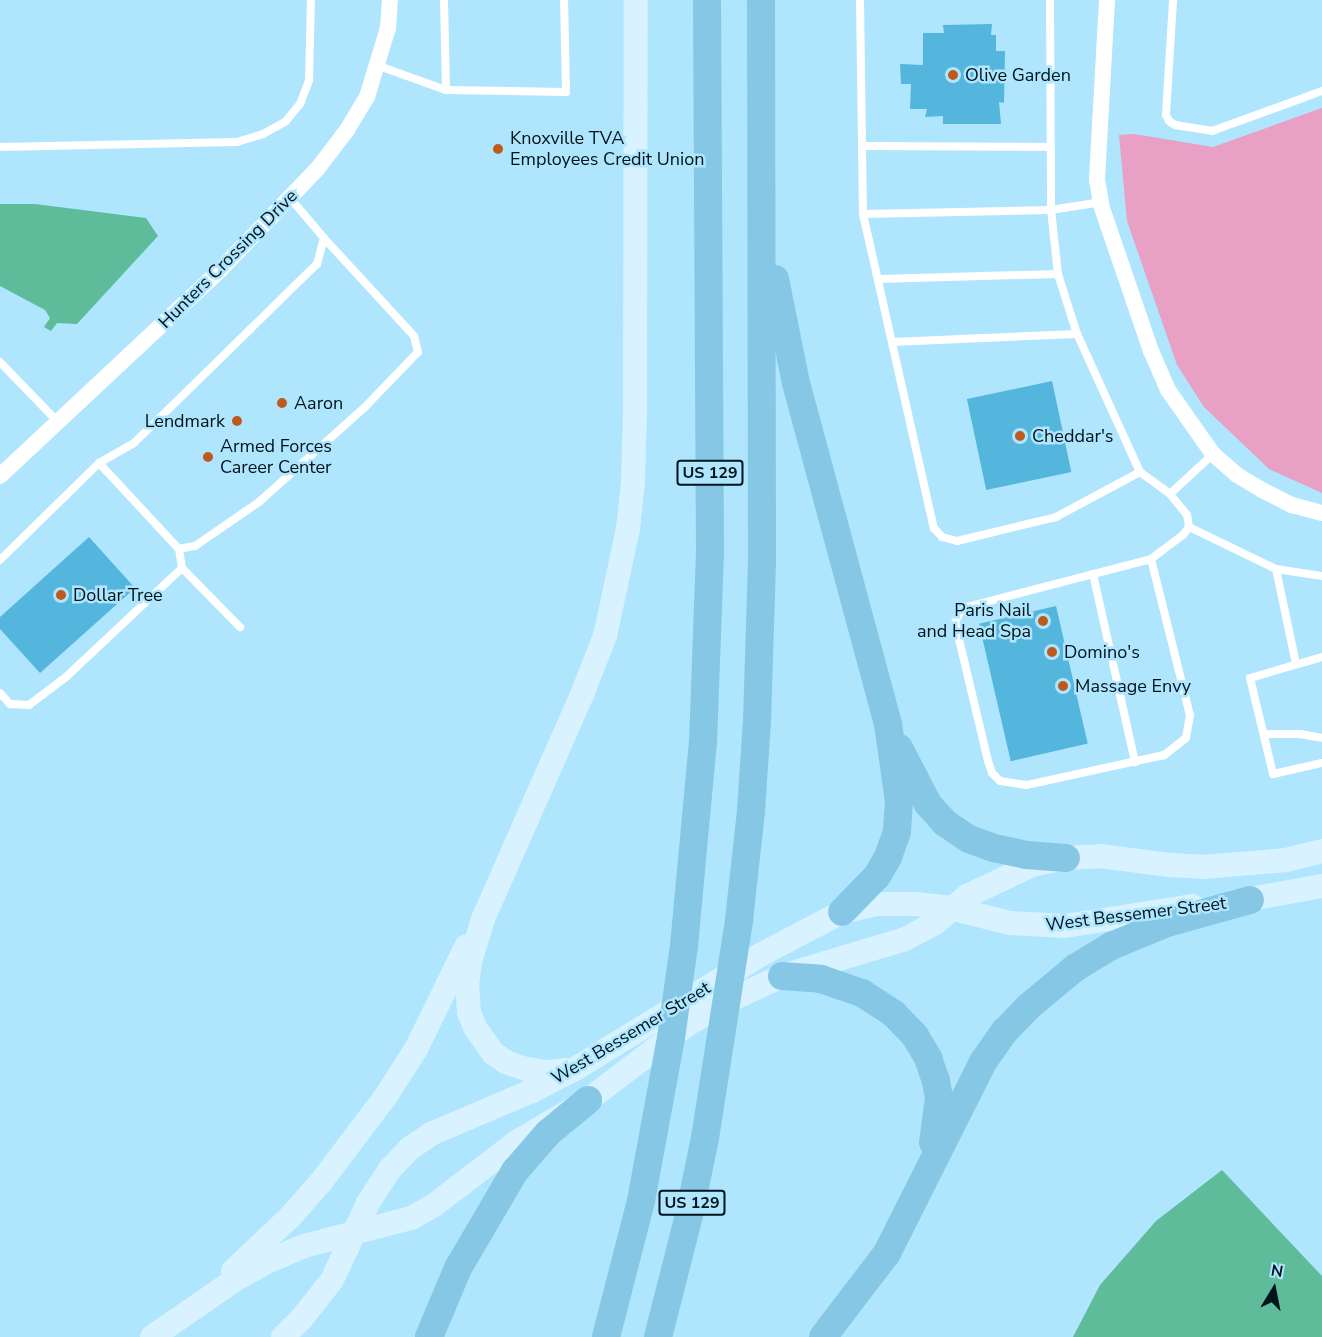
<!DOCTYPE html>
<html>
<head>
<meta charset="utf-8">
<style>
	body { margin:0 }
	#map { position:relative; width:1322px; height:1337px; overflow:hidden; background:#afe5fd; font-family:"Nunito Sans",sans-serif }
	div>[style] { position:absolute }
	.green>* { inset:0; background:#e8a0c4 }
	.water>* { inset:0; background:#5ebc9b }
	.building>* { inset:0; background:#54b5dd; transform-origin:0 0 }
	.service>* { height:8px; margin:-4px; padding:0 4px; transform-origin:4px; border-radius:4px; background:#fff }
	.minor>* { height:16px; margin:-8px; padding:0 8px; transform-origin:8px; border-radius:8px; background:#fff }
	.secondary>* { height:24px; margin:-12px; padding:0 12px; transform-origin:12px; border-radius:12px; background:#d8f3ff }
	.trunk>* { height:28px; margin:-14px; padding:0 14px; transform-origin:14px; border-radius:14px; background:#85c7e4 }
	.dots>* { width:16px; height:16px; translate:-50% -50%; box-sizing:border-box; border:3px solid #afe5fd; border-radius:50% }
	span { translate:-50% -50%; white-space:nowrap; text-align:center; line-height:1.15; -webkit-text-stroke:5px #afe5fd; paint-order:stroke }
	.shield-label span { padding:2px 4px; background:#afe5fd; border:2px solid; border-radius:4px; -webkit-text-stroke-width:0 }
	.shield-label { font-size:16px; color:#01131b; font-weight:700 }
	.poi-label { font-size:18px; color:#01131b }
	.left { translate:0 -50%; text-align:left }
	.right { translate:-100% -50%; text-align:right }
	.street-label { font-size:18px; color:#01131b }
	.north { position:absolute; left:1244px; top:1259px; width:60px; height:60px; -webkit-text-stroke:4px #afe5fd; paint-order:stroke; rotate:10deg; font-size:16px; font-weight:700; line-height:24px; text-align:center; color:#01131b }
	.north::after { content:''; display:block; margin:auto; width:21px; height:27px; background:#01131b; clip-path:polygon(50% 0,100% 100%,50% 72%,0 100%) }
</style>
</head>
<body>
<div id="map">
	<div class="green">
		<i style="clip-path:polygon(1322px 108px,1322px 493px,1269px 469px,1204px 407px,1177px 365px,1127px 221px,1119px 135px,1134px 134px,1213px 147px)"></i>
	</div>
	<div class="water">
		<i style="clip-path:polygon(0 204px,35px 204px,146px 218px,158px 236px,77px 324px,57px 323px,51px 331px,44px 327px,50px 318px,45px 310px,0 286px)"></i>
		<i style="clip-path:polygon(1222px 1170px,1322px 1276px,1322px 1337px,1073px 1337px,1100px 1285px,1156px 1221px)"></i>
	</div>
	<div class="building">
		<i style="clip-path:polygon(992px 24px,991px 35px,996px 35px,996px 51px,1005px 51px,1004px 103px,999px 102px,1001px 124px,943px 124px,943px 116px,925px 117px,927px 109px,910px 109px,911px 84px,901px 84px,900px 64px,923px 65px,923px 33px,944px 33px,943px 25px)"></i>
		<i style="left:1052px;top:381px;width:93px;height:87px;rotate:78deg"></i>
		<i style="clip-path:polygon(89px 537px,135px 588px,40px 673px,0 629px,0 617px)"></i>
		<i style="left:1056px;top:606px;width:141px;height:79px;rotate:77deg"></i>
	</div>
	<div class="service">
		<i style="left:444px;top:0;width:90px;rotate:88.7deg"></i>
		<i style="left:860px;top:0;width:214px;rotate:89.2deg"></i>
		<i style="left:863px;top:214px;width:322px;rotate:77.3deg"></i>
		<i style="left:934px;top:528px;width:12px;rotate:48deg"></i>
		<i style="left:942px;top:537px;width:16px;rotate:15deg"></i>
		<i style="left:957px;top:541px;width:102px;rotate:-13.6deg"></i>
		<i style="left:1056px;top:517px;width:95px;rotate:-28.2deg"></i>
		<i style="left:1140px;top:472px;width:152px;rotate:-114.5deg"></i>
		<i style="left:1077px;top:334px;width:63px;rotate:-107.6deg"></i>
		<i style="left:1058px;top:274px;width:64px;rotate:-96.2deg"></i>
		<i style="left:1051px;top:210px;width:188px;rotate:178.8deg"></i>
		<i style="left:1050px;top:0;width:210px;rotate:89.7deg"></i>
		<i style="left:1051px;top:210px;width:51px;rotate:-9.1deg"></i>
		<i style="left:1173px;top:0;width:115px;rotate:93.5deg"></i>
		<i style="left:1166px;top:115px;width:7px;rotate:63deg"></i>
		<i style="left:1169px;top:121px;width:7px;rotate:34deg"></i>
		<i style="left:1175px;top:125px;width:37px;rotate:9deg"></i>
		<i style="left:1212px;top:131px;width:117px;rotate:-20deg"></i>
		<i style="left:379px;top:66px;width:71px;rotate:19.7deg"></i>
		<i style="left:446px;top:90px;width:120px;rotate:1deg"></i>
		<i style="left:566px;top:92px;width:92px;rotate:-91.2deg"></i>
		<i style="left:862px;top:146px;width:189px;rotate:0.3deg"></i>
		<i style="left:0;top:147px;width:237px;rotate:-1.2deg"></i>
		<i style="left:237px;top:142px;width:27px;rotate:-17deg"></i>
		<i style="left:263px;top:134px;width:26px;rotate:-29deg"></i>
		<i style="left:286px;top:121px;width:22px;rotate:-51deg"></i>
		<i style="left:300px;top:104px;width:26px;rotate:-69deg"></i>
		<i style="left:309px;top:80px;width:80px;rotate:-88.6deg"></i>
		<i style="left:878px;top:279px;width:180px;rotate:-1.6deg"></i>
		<i style="left:892px;top:342px;width:185px;rotate:-2.5deg"></i>
		<i style="left:0;top:362px;width:83px;rotate:46deg"></i>
		<i style="left:99px;top:463px;width:117px;rotate:47.1deg"></i>
		<i style="left:179px;top:549px;width:19px;rotate:81deg"></i>
		<i style="left:182px;top:568px;width:83px;rotate:45.5deg"></i>
		<i style="left:1140px;top:472px;width:37px;rotate:36deg"></i>
		<i style="left:1170px;top:494px;width:59px;rotate:-42.9deg"></i>
		<i style="left:1189px;top:527px;width:97px;rotate:25.8deg"></i>
		<i style="left:1276px;top:569px;width:97px;rotate:78.1deg"></i>
		<i style="left:179px;top:549px;width:16px;rotate:-11deg"></i>
		<i style="left:195px;top:546px;width:78px;rotate:-34.5deg"></i>
		<i style="left:259px;top:502px;width:142px;rotate:-41.9deg"></i>
		<i style="left:365px;top:407px;width:76px;rotate:-46.1deg"></i>
		<i style="left:418px;top:352px;width:16px;rotate:-104deg"></i>
		<i style="left:414px;top:336px;width:133px;rotate:-132.6deg"></i>
		<i style="left:1151px;top:559px;width:161px;rotate:76deg"></i>
		<i style="left:1190px;top:715px;width:23px;rotate:100deg"></i>
		<i style="left:1186px;top:738px;width:28px;rotate:142deg"></i>
		<i style="left:1164px;top:755px;width:141px;rotate:167.7deg"></i>
		<i style="left:1026px;top:785px;width:26px;rotate:-171deg"></i>
		<i style="left:1000px;top:781px;width:11px;rotate:-135deg"></i>
		<i style="left:992px;top:773px;width:13px;rotate:-108deg"></i>
		<i style="left:988px;top:761px;width:142px;rotate:-103.4deg"></i>
		<i style="left:955px;top:623px;width:10px;rotate:-66deg"></i>
		<i style="left:959px;top:614px;width:11px;rotate:-41deg"></i>
		<i style="left:967px;top:607px;width:190px;rotate:-14.6deg"></i>
		<i style="left:1151px;top:559px;width:40px;rotate:-37deg"></i>
		<i style="left:1183px;top:535px;width:10px;rotate:-53deg"></i>
		<i style="left:1189px;top:527px;width:12px;rotate:-99deg"></i>
		<i style="left:1187px;top:515px;width:27px;rotate:-129deg"></i>
		<i style="left:0;top:560px;width:139px;rotate:-44.4deg"></i>
		<i style="left:99px;top:463px;width:40px;rotate:-29.7deg"></i>
		<i style="left:134px;top:443px;width:256px;rotate:-44.4deg"></i>
		<i style="left:317px;top:264px;width:27px;rotate:-75deg"></i>
		<i style="left:324px;top:238px;width:51px;rotate:-130.2deg"></i>
		<i style="left:1276px;top:569px;width:47px;rotate:8.7deg"></i>
		<i style="left:1093px;top:574px;width:193px;rotate:77.4deg"></i>
		<i style="left:1322px;top:657px;width:75px;rotate:163.7deg"></i>
		<i style="left:1250px;top:678px;width:99px;rotate:76.5deg"></i>
		<i style="left:1273px;top:774px;width:50px;rotate:-12.7deg"></i>
		<i style="left:0;top:693px;width:15px;rotate:48deg"></i>
		<i style="left:10px;top:704px;width:19px;rotate:3deg"></i>
		<i style="left:29px;top:705px;width:46px;rotate:-37.1deg"></i>
		<i style="left:66px;top:677px;width:159px;rotate:-43.2deg"></i>
		<i style="left:1264px;top:734px;width:36px"></i>
		<i style="left:1300px;top:734px;width:22px;rotate:10deg"></i>
	</div>
	<div class="minor">
		<i style="left:1107px;top:0;width:180px;rotate:93.2deg"></i>
		<i style="left:1097px;top:180px;width:28px;rotate:80deg"></i>
		<i style="left:1102px;top:208px;width:151px;rotate:71.1deg"></i>
		<i style="left:1151px;top:351px;width:43px;rotate:66.4deg"></i>
		<i style="left:1168px;top:390px;width:78px;rotate:54.9deg"></i>
		<i style="left:1213px;top:454px;width:32px;rotate:41deg"></i>
		<i style="left:1237px;top:475px;width:29px;rotate:31deg"></i>
		<i style="left:1262px;top:490px;width:34px;rotate:27deg"></i>
		<i style="left:1292px;top:505px;width:31px;rotate:15deg"></i>
		<i style="left:0;top:476px;width:301px;rotate:-43.1deg"></i>
		<i style="left:220px;top:270px;width:141px;rotate:-46.1deg"></i>
		<i style="left:318px;top:168px;width:48px;rotate:-52.7deg"></i>
		<i style="left:347px;top:130px;width:39px;rotate:-59deg"></i>
		<i style="left:367px;top:97px;width:72px;rotate:-73.1deg"></i>
		<i style="left:388px;top:28px;width:28px;rotate:-86deg"></i>
	</div>
	<div class="secondary">
		<i style="left:1233px;top:902px;width:90px;rotate:-10.2deg"></i>
		<i style="left:566px;top:1070px;width:20px;rotate:174deg"></i>
		<i style="left:546px;top:1072px;width:20px;rotate:-171deg"></i>
		<i style="left:526px;top:1069px;width:21px;rotate:-161deg"></i>
		<i style="left:506px;top:1062px;width:16px;rotate:-145deg"></i>
		<i style="left:493px;top:1053px;width:32px;rotate:-125deg"></i>
		<i style="left:475px;top:1027px;width:16px;rotate:-112deg"></i>
		<i style="left:469px;top:1012px;width:26px;rotate:-94deg"></i>
		<i style="left:467px;top:986px;width:24px;rotate:-83deg"></i>
		<i style="left:470px;top:962px;width:45px;rotate:-73.2deg"></i>
		<i style="left:483px;top:919px;width:248px;rotate:-66.2deg"></i>
		<i style="left:583px;top:692px;width:60px;rotate:-68.6deg"></i>
		<i style="left:605px;top:636px;width:109px;rotate:-77.9deg"></i>
		<i style="left:628px;top:529px;width:47px;rotate:-83.9deg"></i>
		<i style="left:633px;top:482px;width:71px;rotate:-88.4deg"></i>
		<i style="left:635px;top:411px;width:411px;rotate:-89.9deg"></i>
		<i style="left:233px;top:1271px;width:79px;rotate:-43.5deg"></i>
		<i style="left:290px;top:1217px;width:47px;rotate:-48.5deg"></i>
		<i style="left:321px;top:1182px;width:108px;rotate:-52.9deg"></i>
		<i style="left:386px;top:1096px;width:56px;rotate:-57.4deg"></i>
		<i style="left:416px;top:1049px;width:114px;rotate:-63.9deg"></i>
		<i style="left:152px;top:1337px;width:102px;rotate:-34.6deg"></i>
		<i style="left:236px;top:1279px;width:35px;rotate:-29deg"></i>
		<i style="left:267px;top:1262px;width:40px;rotate:-23.4deg"></i>
		<i style="left:304px;top:1246px;width:111px;rotate:-14.7deg"></i>
		<i style="left:411px;top:1218px;width:25px;rotate:-29deg"></i>
		<i style="left:433px;top:1206px;width:107px;rotate:-37.4deg"></i>
		<i style="left:518px;top:1141px;width:81px;rotate:-30.4deg"></i>
		<i style="left:588px;top:1100px;width:126px;rotate:-37.2deg"></i>
		<i style="left:688px;top:1024px;width:46px;rotate:-29.9deg"></i>
		<i style="left:728px;top:1001px;width:60px;rotate:-24.8deg"></i>
		<i style="left:782px;top:976px;width:128px;rotate:-16.7deg"></i>
		<i style="left:905px;top:939px;width:34px;rotate:-28deg"></i>
		<i style="left:935px;top:923px;width:42px;rotate:-40.2deg"></i>
		<i style="left:967px;top:896px;width:72px;rotate:-25.5deg"></i>
		<i style="left:1032px;top:865px;width:35px;rotate:-12deg"></i>
		<i style="left:1066px;top:858px;width:34px;rotate:-3deg"></i>
		<i style="left:1100px;top:856px;width:70px;rotate:7.4deg"></i>
		<i style="left:1169px;top:865px;width:34px;rotate:3deg"></i>
		<i style="left:1203px;top:867px;width:83px;rotate:-4.8deg"></i>
		<i style="left:1286px;top:860px;width:37px;rotate:-14deg"></i>
		<i style="left:283px;top:1337px;width:27px;rotate:-45deg"></i>
		<i style="left:302px;top:1318px;width:48px;rotate:-51.7deg"></i>
		<i style="left:332px;top:1280px;width:85px;rotate:-64.9deg"></i>
		<i style="left:368px;top:1203px;width:40px;rotate:-57.1deg"></i>
		<i style="left:390px;top:1169px;width:28px;rotate:-46deg"></i>
		<i style="left:409px;top:1149px;width:29px;rotate:-34deg"></i>
		<i style="left:433px;top:1133px;width:108px;rotate:-23deg"></i>
		<i style="left:532px;top:1091px;width:48px;rotate:-27.1deg"></i>
		<i style="left:575px;top:1069px;width:220px;rotate:-31.6deg"></i>
		<i style="left:762px;top:954px;width:90px;rotate:-27.7deg"></i>
		<i style="left:842px;top:912px;width:36px;rotate:-13deg"></i>
		<i style="left:877px;top:904px;width:38px"></i>
		<i style="left:915px;top:904px;width:36px;rotate:6deg"></i>
		<i style="left:951px;top:908px;width:61px;rotate:14.3deg"></i>
		<i style="left:1010px;top:923px;width:55px;rotate:3.1deg"></i>
		<i style="left:1065px;top:926px;width:129px;rotate:-8.9deg"></i>
	</div>
	<div class="trunk">
		<i style="left:775px;top:279px;width:106px;rotate:78.6deg"></i>
		<i style="left:796px;top:383px;width:353px;rotate:74.9deg"></i>
		<i style="left:888px;top:724px;width:78px;rotate:81.9deg"></i>
		<i style="left:899px;top:801px;width:31px;rotate:94deg"></i>
		<i style="left:897px;top:832px;width:27px;rotate:110deg"></i>
		<i style="left:888px;top:857px;width:22px;rotate:120deg"></i>
		<i style="left:877px;top:876px;width:50px;rotate:134.2deg"></i>
		<i style="left:899px;top:748px;width:63px;rotate:62.6deg"></i>
		<i style="left:928px;top:804px;width:25px;rotate:48deg"></i>
		<i style="left:945px;top:823px;width:29px;rotate:34deg"></i>
		<i style="left:969px;top:839px;width:27px;rotate:20deg"></i>
		<i style="left:994px;top:848px;width:33px;rotate:12deg"></i>
		<i style="left:1026px;top:855px;width:40px;rotate:4.3deg"></i>
		<i style="left:782px;top:976px;width:39px;rotate:4deg"></i>
		<i style="left:821px;top:979px;width:43px;rotate:18.9deg"></i>
		<i style="left:862px;top:993px;width:38px;rotate:33deg"></i>
		<i style="left:894px;top:1014px;width:30px;rotate:46deg"></i>
		<i style="left:915px;top:1036px;width:26px;rotate:59deg"></i>
		<i style="left:928px;top:1058px;width:24px;rotate:71deg"></i>
		<i style="left:936px;top:1081px;width:17px;rotate:80deg"></i>
		<i style="left:939px;top:1098px;width:45px;rotate:97.6deg"></i>
		<i style="left:429px;top:1337px;width:75px;rotate:-67.2deg"></i>
		<i style="left:458px;top:1268px;width:113px;rotate:-59.6deg"></i>
		<i style="left:515px;top:1171px;width:50px;rotate:-49deg"></i>
		<i style="left:548px;top:1133px;width:52px;rotate:-39.5deg"></i>
		<i style="left:606px;top:1337px;width:140px;rotate:-75.6deg"></i>
		<i style="left:641px;top:1201px;width:166px;rotate:-79.6deg"></i>
		<i style="left:671px;top:1038px;width:93px;rotate:-82deg"></i>
		<i style="left:684px;top:946px;width:204px;rotate:-84.7deg"></i>
		<i style="left:703px;top:743px;width:188px;rotate:-87.9deg"></i>
		<i style="left:710px;top:555px;width:555px;rotate:-90.31deg"></i>
		<i style="left:658px;top:1337px;width:130px;rotate:-75.7deg"></i>
		<i style="left:690px;top:1211px;width:75px;rotate:-78.4deg"></i>
		<i style="left:705px;top:1138px;width:221px;rotate:-81.1deg"></i>
		<i style="left:739px;top:920px;width:110px;rotate:-83.7deg"></i>
		<i style="left:751px;top:811px;width:90px;rotate:-86.2deg"></i>
		<i style="left:757px;top:721px;width:161px;rotate:-88.2deg"></i>
		<i style="left:762px;top:560px;width:560px;rotate:-90.1deg"></i>
		<i style="left:823px;top:1337px;width:106px;rotate:-52.7deg"></i>
		<i style="left:887px;top:1253px;width:214px;rotate:-63.3deg"></i>
		<i style="left:983px;top:1062px;width:38px;rotate:-55deg"></i>
		<i style="left:1005px;top:1031px;width:33px;rotate:-46deg"></i>
		<i style="left:1028px;top:1007px;width:61px;rotate:-39.7deg"></i>
		<i style="left:1075px;top:968px;width:42px;rotate:-31.4deg"></i>
		<i style="left:1111px;top:946px;width:61px;rotate:-22.3deg"></i>
		<i style="left:1167px;top:923px;width:86px;rotate:-15.5deg"></i>
	</div>
	<div class="dots">
		<i style="left:953px;top:75px;background:#bd5b1e"></i>
		<i style="left:498px;top:149px;background:#bd5b1e"></i>
		<i style="left:282px;top:403px;background:#bd5b1e"></i>
		<i style="left:237px;top:421px;background:#bd5b1e"></i>
		<i style="left:1020px;top:436px;background:#bd5b1e"></i>
		<i style="left:208px;top:457px;background:#bd5b1e"></i>
		<i style="left:61px;top:595px;background:#bd5b1e"></i>
		<i style="left:1043px;top:621px;background:#bd5b1e"></i>
		<i style="left:1052px;top:652px;background:#bd5b1e"></i>
		<i style="left:1063px;top:686px;background:#bd5b1e"></i>
	</div>
	<div class="shield-label">
		<span style="left:710px;top:473px">US 129</span>
		<span style="left:692px;top:1203px">US 129</span>
	</div>
	<div class="poi-label">
		<span class="left" style="left:965px;top:75px">Olive Garden</span>
		<span class="left" style="left:510px;top:149px">Knoxville TVA<br>Employees Credit Union</span>
		<span class="left" style="left:294px;top:403px">Aaron</span>
		<span class="right" style="left:225px;top:421px">Lendmark</span>
		<span class="left" style="left:1032px;top:436px">Cheddar's</span>
		<span class="left" style="left:220px;top:457px">Armed Forces<br>Career Center</span>
		<span class="left" style="left:73px;top:595px">Dollar Tree</span>
		<span class="right" style="left:1031px;top:621px">Paris Nail<br>and Head Spa</span>
		<span class="left" style="left:1064px;top:652px">Domino's</span>
		<span class="left" style="left:1075px;top:686px">Massage Envy</span>
	</div>
	<div class="street-label">
		<span style="left:228px;top:259px;rotate:-45deg">Hunters Crossing Drive</span>
		<span style="left:1136px;top:914px;rotate:-7deg">West Bessemer Street</span>
		<span style="left:631px;top:1033px;rotate:-31deg">West Bessemer Street</span>
	</div>
	<div class="north">N</div>
</div>
</body>
</html>
